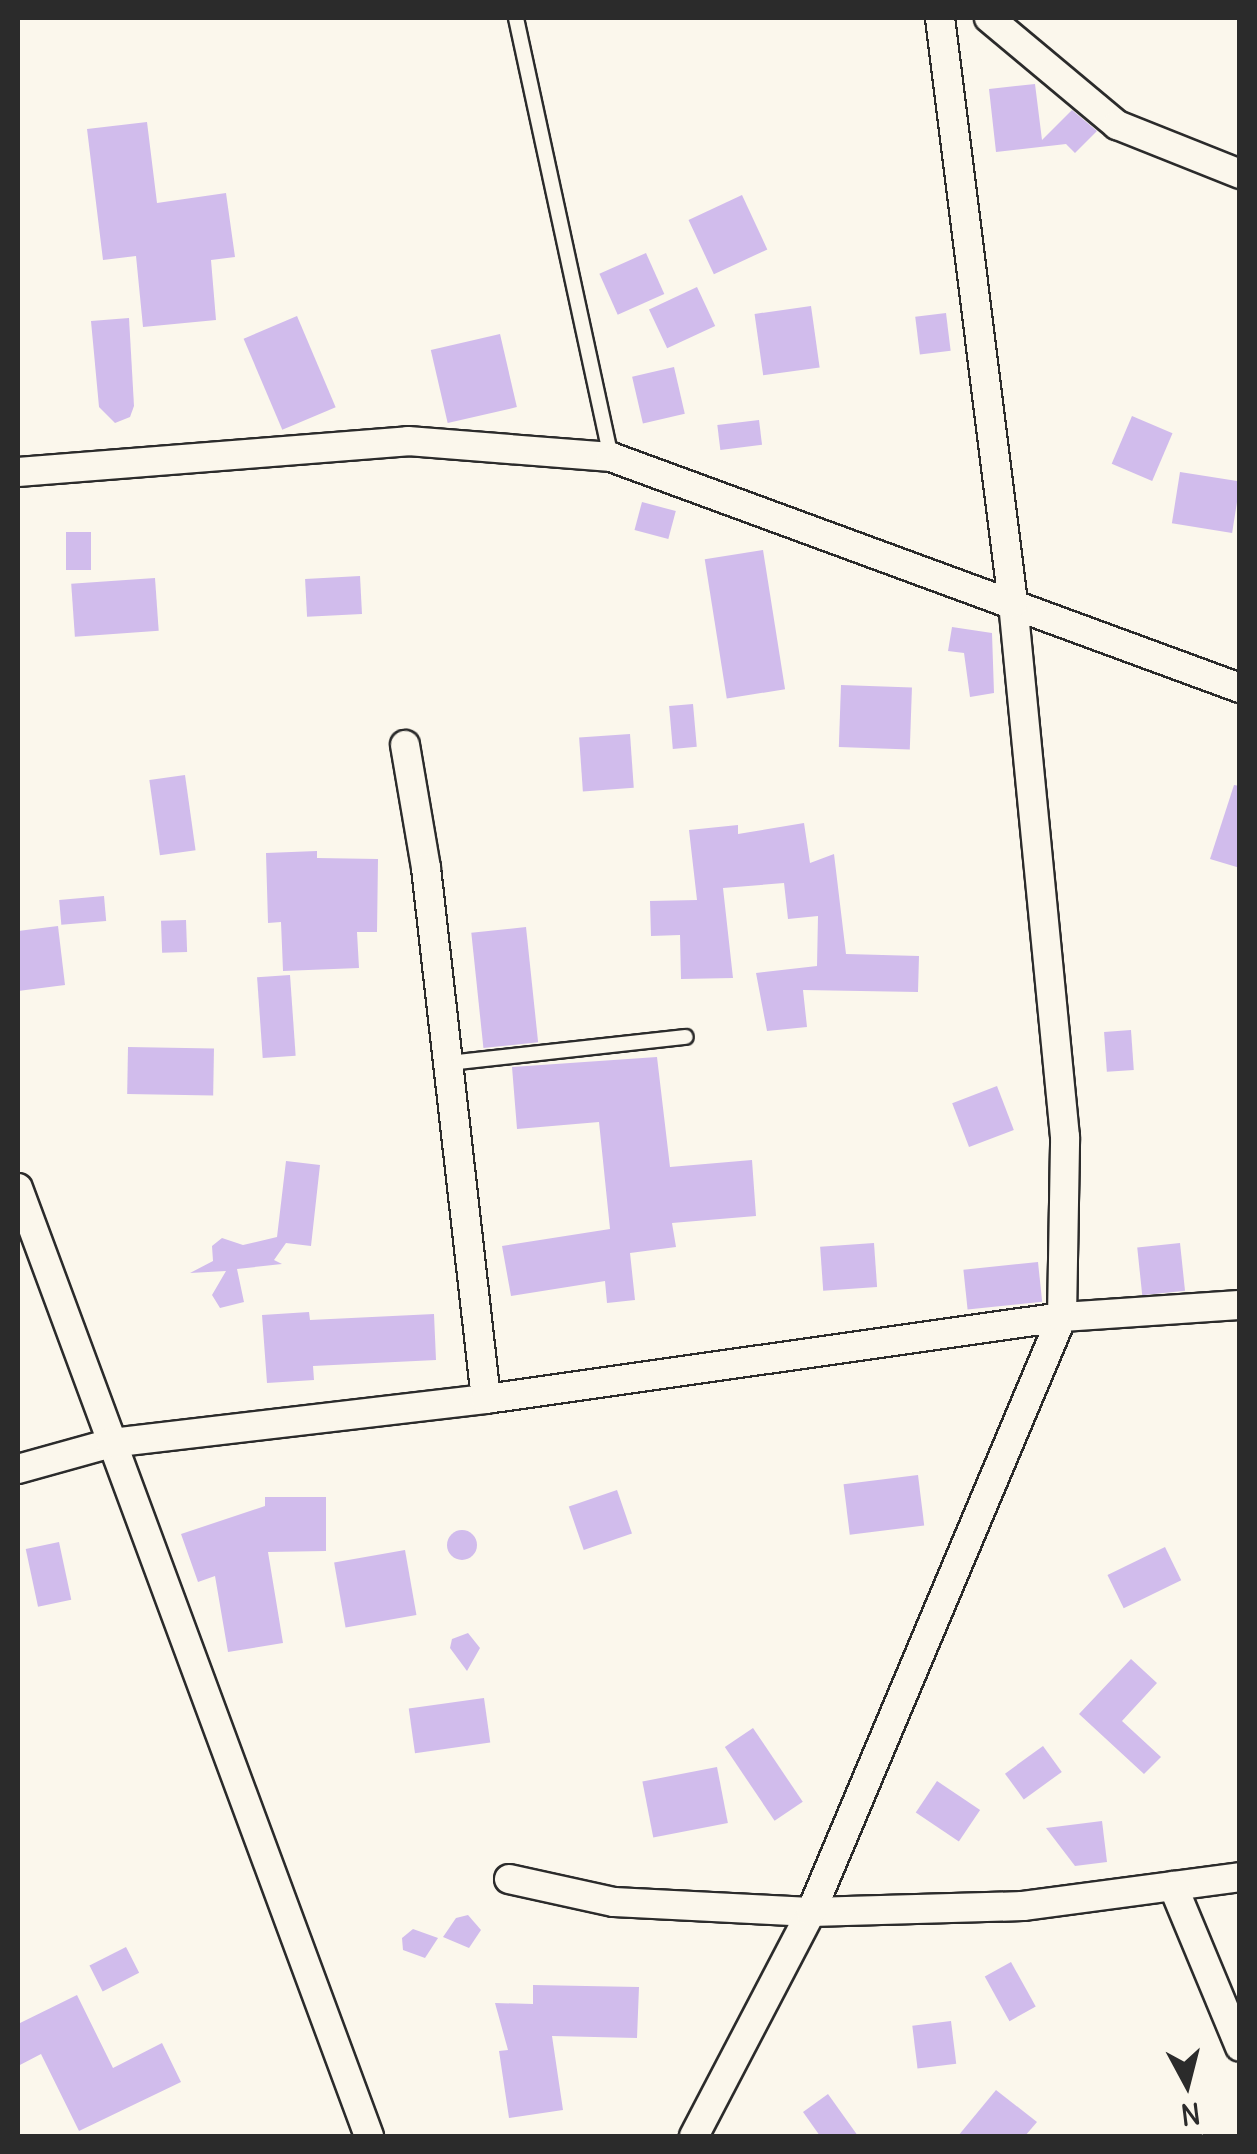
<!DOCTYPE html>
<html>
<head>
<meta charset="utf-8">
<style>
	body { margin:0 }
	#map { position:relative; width:1257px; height:2154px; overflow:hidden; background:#fbf7ec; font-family:Delius,sans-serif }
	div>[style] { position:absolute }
	.building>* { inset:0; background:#d1bcec; transform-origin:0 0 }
	.round { border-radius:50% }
	.roads { filter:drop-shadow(2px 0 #2b2b2b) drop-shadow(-2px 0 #2b2b2b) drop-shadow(0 2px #2b2b2b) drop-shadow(0 -2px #2b2b2b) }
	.service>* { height:14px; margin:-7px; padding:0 7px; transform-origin:7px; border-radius:7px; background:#fbf7ec }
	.minor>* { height:28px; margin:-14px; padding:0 14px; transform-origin:14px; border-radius:14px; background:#fbf7ec }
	span { translate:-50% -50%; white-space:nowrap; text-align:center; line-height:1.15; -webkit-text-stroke:8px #fbf7ec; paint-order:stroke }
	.frame { position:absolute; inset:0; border:20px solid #2b2b2b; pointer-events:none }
	.north { position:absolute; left:1137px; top:2034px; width:100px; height:100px; -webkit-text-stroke:8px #fbf7ec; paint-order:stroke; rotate:173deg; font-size:28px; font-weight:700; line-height:40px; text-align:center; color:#2b2b2b }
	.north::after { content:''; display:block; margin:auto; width:35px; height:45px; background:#2b2b2b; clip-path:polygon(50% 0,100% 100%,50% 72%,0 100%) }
</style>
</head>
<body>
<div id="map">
	<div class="building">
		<i style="clip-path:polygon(1035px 84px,1042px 140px,1072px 110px,1097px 131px,1075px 153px,1066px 144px,996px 152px,989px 89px)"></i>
		<i style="clip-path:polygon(147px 122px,157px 203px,226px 193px,235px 257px,211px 260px,216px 320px,143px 327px,136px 256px,103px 260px,87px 129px)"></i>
		<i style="left:742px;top:195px;width:60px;height:59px;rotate:65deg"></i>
		<i style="left:646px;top:253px;width:45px;height:51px;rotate:66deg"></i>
		<i style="left:697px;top:287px;width:43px;height:53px;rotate:65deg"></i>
		<i style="left:811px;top:306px;width:62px;height:57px;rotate:82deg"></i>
		<i style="left:946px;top:313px;width:38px;height:31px;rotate:83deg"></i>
		<i style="left:297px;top:316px;width:99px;height:58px;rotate:67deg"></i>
		<i style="clip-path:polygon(129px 318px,134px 406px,130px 417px,115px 423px,99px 407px,91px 321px)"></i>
		<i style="left:500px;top:334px;width:75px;height:71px;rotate:77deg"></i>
		<i style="left:674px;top:367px;width:48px;height:43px;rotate:77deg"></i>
		<i style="left:1132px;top:416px;width:44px;height:52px;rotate:23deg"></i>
		<i style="left:759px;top:420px;width:25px;height:42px;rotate:83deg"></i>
		<i style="left:1180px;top:472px;width:61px;height:52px;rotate:9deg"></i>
		<i style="left:642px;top:502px;width:35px;height:29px;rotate:15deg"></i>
		<i style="left:66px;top:532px;width:25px;height:38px"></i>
		<i style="left:763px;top:550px;width:141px;height:59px;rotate:81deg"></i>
		<i style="left:360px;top:576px;width:38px;height:55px;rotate:87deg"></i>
		<i style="left:155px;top:578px;width:53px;height:84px;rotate:86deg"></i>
		<i style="clip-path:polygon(952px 627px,992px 633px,994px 693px,970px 697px,964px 653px,948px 651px)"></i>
		<i style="left:841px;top:685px;width:71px;height:62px;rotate:2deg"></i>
		<i style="left:693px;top:704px;width:43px;height:24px;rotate:85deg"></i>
		<i style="left:630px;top:734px;width:54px;height:51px;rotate:86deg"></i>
		<i style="left:185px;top:775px;width:76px;height:36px;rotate:82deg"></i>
		<i style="clip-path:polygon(1234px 785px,1240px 786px,1240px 868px,1210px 859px)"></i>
		<i style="clip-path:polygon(804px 823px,810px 863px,834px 854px,846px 954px,919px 956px,918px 992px,803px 990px,807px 1027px,767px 1031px,756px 973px,817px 966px,818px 916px,788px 919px,784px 883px,723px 888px,733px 978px,681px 979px,680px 935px,651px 936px,650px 901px,697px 900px,689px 830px,738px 825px,738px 834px)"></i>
		<i style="clip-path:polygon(317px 851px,317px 858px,378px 859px,377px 932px,357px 932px,359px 968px,283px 971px,281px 922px,268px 923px,266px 853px)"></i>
		<i style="left:104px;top:896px;width:25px;height:45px;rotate:85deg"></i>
		<i style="left:186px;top:920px;width:32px;height:25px;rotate:88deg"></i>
		<i style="clip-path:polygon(58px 926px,65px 985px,18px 991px,18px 931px)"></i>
		<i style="left:526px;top:927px;width:116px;height:55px;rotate:84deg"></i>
		<i style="left:290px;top:975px;width:81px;height:33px;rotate:86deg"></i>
		<i style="left:1131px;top:1030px;width:40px;height:27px;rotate:86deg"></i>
		<i style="left:128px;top:1047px;width:86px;height:47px;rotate:1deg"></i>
		<i style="clip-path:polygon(657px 1057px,670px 1167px,752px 1160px,756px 1216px,672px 1223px,676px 1247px,630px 1253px,635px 1300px,607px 1303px,605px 1281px,511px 1296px,502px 1246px,610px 1229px,599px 1122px,517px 1129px,512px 1067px)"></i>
		<i style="left:997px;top:1086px;width:47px;height:48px;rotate:69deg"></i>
		<i style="clip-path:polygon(286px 1161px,320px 1165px,311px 1246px,286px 1243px,274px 1260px,282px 1264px,237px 1269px,244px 1302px,220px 1308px,212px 1295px,226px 1271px,190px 1273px,213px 1261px,212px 1246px,222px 1238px,243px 1245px,277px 1237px)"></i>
		<i style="left:874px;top:1243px;width:44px;height:54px;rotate:86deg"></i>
		<i style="left:1180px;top:1243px;width:48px;height:43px;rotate:84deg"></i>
		<i style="left:1038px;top:1262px;width:40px;height:75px;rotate:84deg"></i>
		<i style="clip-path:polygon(309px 1312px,310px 1320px,434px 1314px,436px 1360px,313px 1366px,314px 1380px,267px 1383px,262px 1315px)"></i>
		<i style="left:918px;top:1475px;width:51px;height:75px;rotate:83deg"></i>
		<i style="left:617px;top:1490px;width:46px;height:51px;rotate:71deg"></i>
		<i style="clip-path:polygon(265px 1497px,326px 1497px,326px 1551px,268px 1552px,283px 1643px,228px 1652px,215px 1576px,198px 1582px,181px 1534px,265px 1506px)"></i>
		<i class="round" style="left:447px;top:1530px;width:30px;height:30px"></i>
		<i style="left:59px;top:1542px;width:59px;height:34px;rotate:78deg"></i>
		<i style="left:1165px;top:1547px;width:37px;height:64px;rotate:64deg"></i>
		<i style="left:405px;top:1550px;width:66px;height:72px;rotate:80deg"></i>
		<i style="clip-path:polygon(468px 1633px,480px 1648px,467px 1671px,450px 1648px,452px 1639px)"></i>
		<i style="clip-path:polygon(1131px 1659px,1157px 1683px,1122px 1721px,1161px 1757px,1144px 1774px,1079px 1714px)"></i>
		<i style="left:484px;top:1698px;width:45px;height:76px;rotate:82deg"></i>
		<i style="left:753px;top:1728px;width:89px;height:34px;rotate:56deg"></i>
		<i style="left:1043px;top:1746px;width:32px;height:47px;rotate:54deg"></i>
		<i style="left:717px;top:1767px;width:57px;height:76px;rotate:79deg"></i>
		<i style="left:937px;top:1781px;width:52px;height:38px;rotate:34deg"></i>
		<i style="clip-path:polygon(1102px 1821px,1107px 1862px,1075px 1866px,1046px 1828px)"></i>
		<i style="clip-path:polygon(468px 1915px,481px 1930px,469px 1948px,443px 1937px,456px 1918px)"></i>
		<i style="clip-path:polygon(413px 1929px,438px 1938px,425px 1958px,403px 1950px,402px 1938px)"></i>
		<i style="left:126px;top:1947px;width:29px;height:41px;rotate:63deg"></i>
		<i style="left:1011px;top:1962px;width:51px;height:30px;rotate:61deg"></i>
		<i style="clip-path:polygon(533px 1985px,639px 1987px,637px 2038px,552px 2036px,563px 2110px,509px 2118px,499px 2051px,508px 2050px,495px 2003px,533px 2004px)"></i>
		<i style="clip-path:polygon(77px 1995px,113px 2068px,162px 2043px,181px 2082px,79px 2131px,41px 2054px,18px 2066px,18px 2024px)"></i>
		<i style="left:951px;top:2021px;width:43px;height:39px;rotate:83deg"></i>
		<i style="clip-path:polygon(996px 2090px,1037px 2122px,1025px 2136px,958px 2136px)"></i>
		<i style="clip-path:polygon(828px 2094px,858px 2136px,820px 2136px,803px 2112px)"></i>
	</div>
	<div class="roads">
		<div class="service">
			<i style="left:516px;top:18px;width:449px;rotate:77.8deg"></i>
			<i style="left:449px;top:1063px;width:238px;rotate:-6.3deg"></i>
		</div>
		<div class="minor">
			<i style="left:989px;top:18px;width:167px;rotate:39.9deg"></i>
			<i style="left:1117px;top:125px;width:132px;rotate:21.7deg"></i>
			<i style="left:18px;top:472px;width:391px;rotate:-4.5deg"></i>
			<i style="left:408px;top:441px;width:204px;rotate:4.5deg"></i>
			<i style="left:611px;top:457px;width:670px;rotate:20.17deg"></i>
			<i style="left:405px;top:745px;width:125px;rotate:80.3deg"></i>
			<i style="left:426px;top:868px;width:534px;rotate:83.55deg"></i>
			<i style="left:18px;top:1188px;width:1011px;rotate:69.68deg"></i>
			<i style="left:18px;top:1469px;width:97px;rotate:-15.6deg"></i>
			<i style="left:111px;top:1443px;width:378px;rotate:-6.7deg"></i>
			<i style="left:486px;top:1399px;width:582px;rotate:-8.1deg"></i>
			<i style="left:1062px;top:1317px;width:178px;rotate:-3.9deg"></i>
			<i style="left:509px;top:1879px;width:107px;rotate:12.4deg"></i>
			<i style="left:614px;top:1902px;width:197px;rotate:2.9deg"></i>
			<i style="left:811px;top:1912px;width:212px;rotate:-1.6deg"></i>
			<i style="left:1023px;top:1906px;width:219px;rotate:-7.6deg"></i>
			<i style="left:1173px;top:1886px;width:174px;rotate:67.4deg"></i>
			<i style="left:694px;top:2136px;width:253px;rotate:-62.4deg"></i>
			<i style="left:811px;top:1912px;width:646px;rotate:-67.13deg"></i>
			<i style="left:1062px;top:1317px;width:180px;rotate:-89deg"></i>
			<i style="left:1065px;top:1137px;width:537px;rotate:-95.56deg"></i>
			<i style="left:1013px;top:603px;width:590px;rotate:-97.11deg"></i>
		</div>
	</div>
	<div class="frame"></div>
	<div class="north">N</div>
</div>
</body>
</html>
